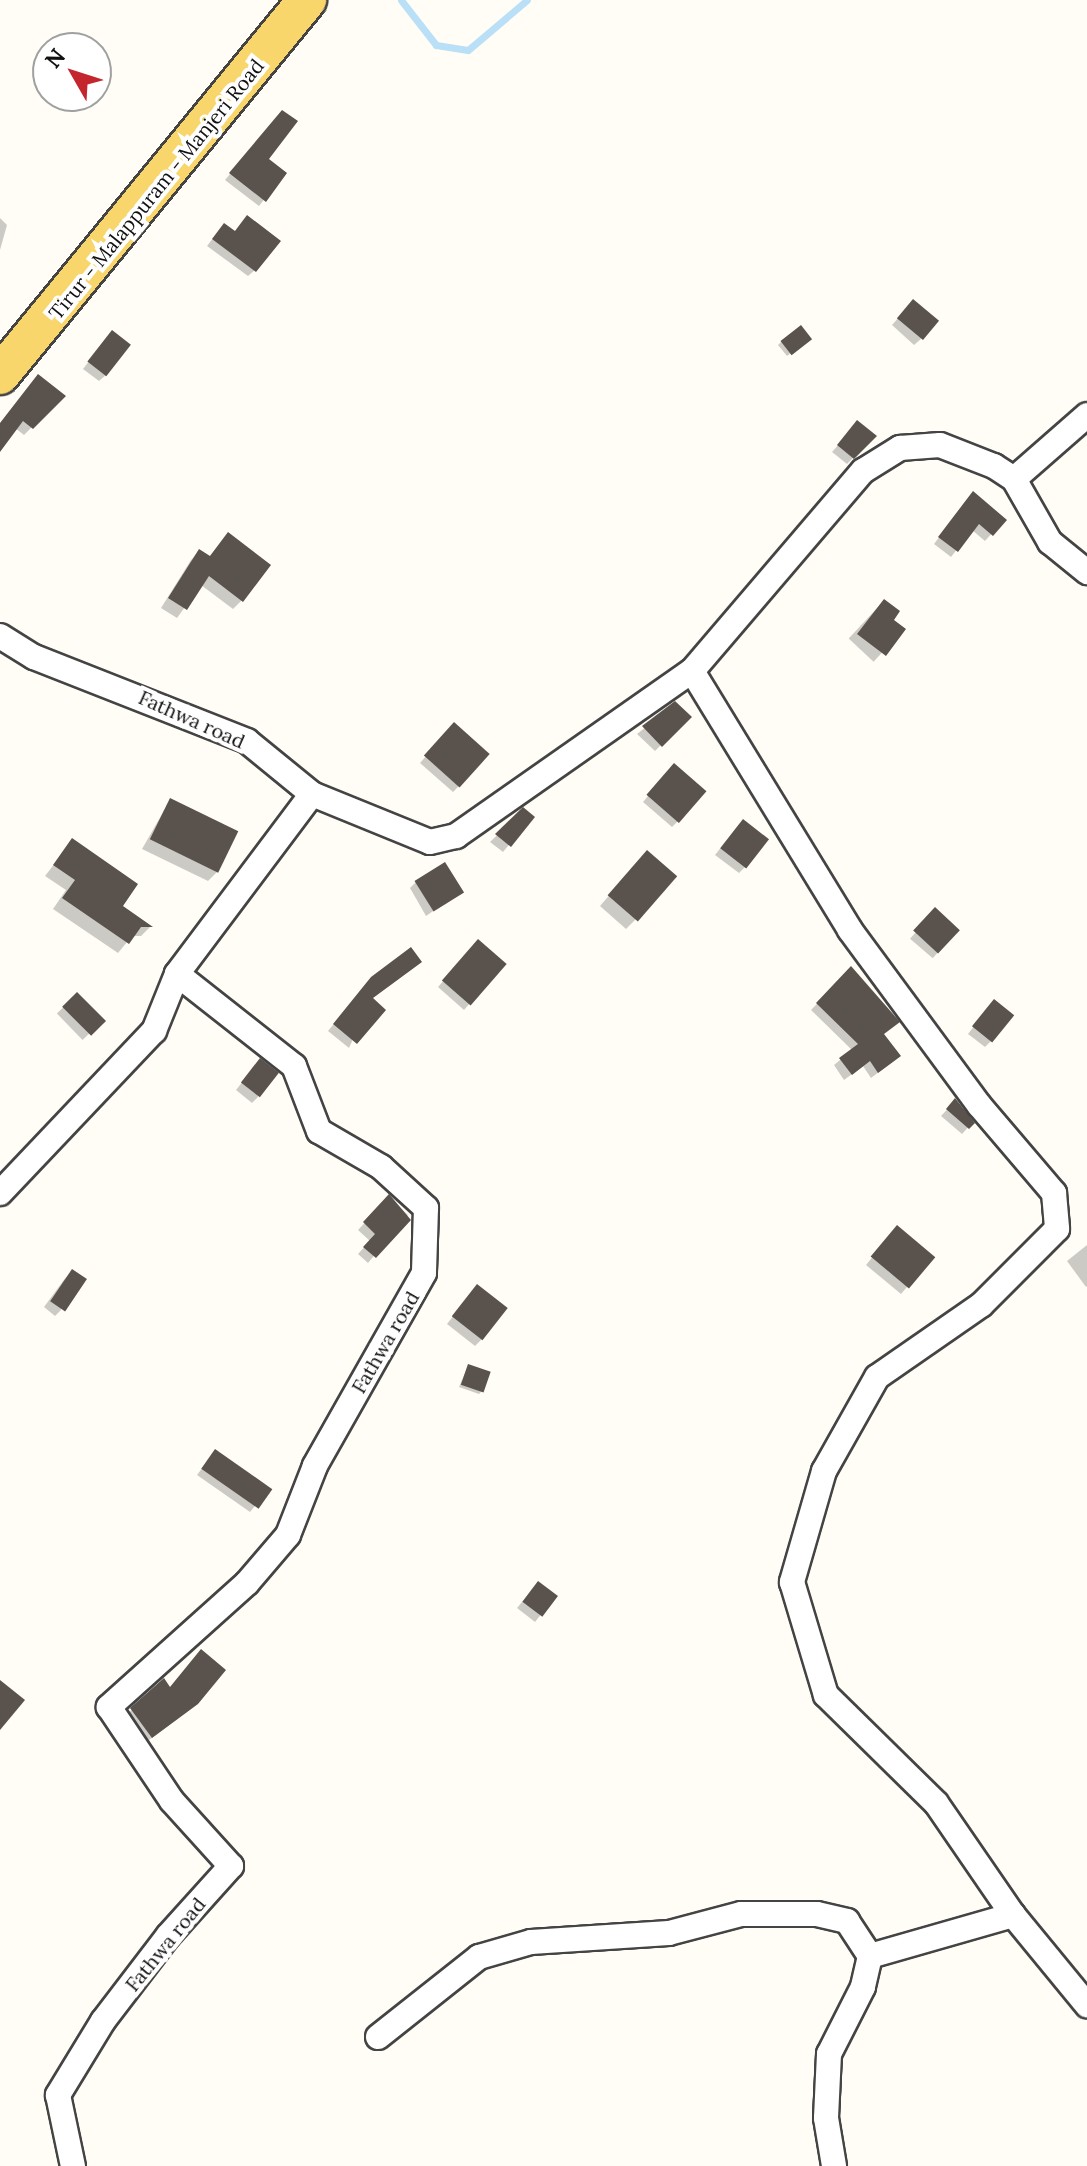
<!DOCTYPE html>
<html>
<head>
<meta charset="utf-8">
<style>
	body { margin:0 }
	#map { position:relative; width:1087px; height:2166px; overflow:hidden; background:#fffdf5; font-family:Lora,serif }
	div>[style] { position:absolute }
	.shadow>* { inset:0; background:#0003; transform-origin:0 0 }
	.stream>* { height:7px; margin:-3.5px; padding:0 3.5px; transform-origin:3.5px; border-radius:3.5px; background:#b9e0f7 }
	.building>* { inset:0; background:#5a524d; transform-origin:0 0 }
	.roads { filter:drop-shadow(2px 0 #444) drop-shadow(-2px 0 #444) drop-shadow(0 2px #444) drop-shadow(0 -2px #444) }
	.minor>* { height:24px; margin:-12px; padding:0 12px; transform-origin:12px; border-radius:12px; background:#fff }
	.primary>* { height:38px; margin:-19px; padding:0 19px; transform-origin:19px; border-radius:19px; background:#f9d66b }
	span { translate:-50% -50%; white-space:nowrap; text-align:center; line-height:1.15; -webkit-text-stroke:8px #fff; paint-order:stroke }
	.street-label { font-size:20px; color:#111 }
	.north { position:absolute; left:32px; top:32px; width:80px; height:80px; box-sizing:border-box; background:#fff; border:2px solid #a0a0a0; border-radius:50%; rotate:309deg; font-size:22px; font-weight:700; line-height:32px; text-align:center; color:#111 }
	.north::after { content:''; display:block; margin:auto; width:28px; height:36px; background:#c4262e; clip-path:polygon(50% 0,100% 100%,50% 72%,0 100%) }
</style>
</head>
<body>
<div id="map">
	<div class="shadow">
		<i style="clip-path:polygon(277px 118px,266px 159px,285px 173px,259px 206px,225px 180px)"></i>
		<i style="clip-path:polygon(0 218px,7px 225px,0 250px)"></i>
		<i style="clip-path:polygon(218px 232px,255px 270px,248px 276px,207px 246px)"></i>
		<i style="clip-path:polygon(913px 301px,921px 339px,914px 345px,892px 325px)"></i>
		<i style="clip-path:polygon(106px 339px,106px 375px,99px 381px,83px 369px)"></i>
		<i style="clip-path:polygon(806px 341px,787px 356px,778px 345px,781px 342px)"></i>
		<i style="clip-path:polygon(63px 396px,24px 435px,15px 428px,0 448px,0 424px)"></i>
		<i style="clip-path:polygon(852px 429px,874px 437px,847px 464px,832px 452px)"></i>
		<i style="clip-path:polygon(967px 500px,1004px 520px,985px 541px,972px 530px,951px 557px,934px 544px)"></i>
		<i style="clip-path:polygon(228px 535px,242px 600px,233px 609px,201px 585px,177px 618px,161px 608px,191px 560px,200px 551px,208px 558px)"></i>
		<i style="left:878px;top:607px;width:34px;height:43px;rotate:43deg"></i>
		<i style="clip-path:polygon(675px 704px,689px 717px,655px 751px,637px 734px)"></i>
		<i style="clip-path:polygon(448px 731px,459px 786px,453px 792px,420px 763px)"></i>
		<i style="clip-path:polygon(668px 772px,678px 821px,672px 827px,643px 802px)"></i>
		<i style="clip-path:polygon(170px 800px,218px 871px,208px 881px,142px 849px)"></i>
		<i style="clip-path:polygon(523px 810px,532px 817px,503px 852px,490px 842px)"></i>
		<i style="clip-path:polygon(737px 827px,745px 867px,739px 873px,715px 855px)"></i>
		<i style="clip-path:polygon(72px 841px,120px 907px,150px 927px,141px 936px,132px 936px,118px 953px,53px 909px,66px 890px,45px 876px)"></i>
		<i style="clip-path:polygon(637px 863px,636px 919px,626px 929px,600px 906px)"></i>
		<i style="clip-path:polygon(416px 882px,461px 892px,426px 916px,410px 888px)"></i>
		<i style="left:935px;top:910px;width:30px;height:38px;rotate:41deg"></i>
		<i style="clip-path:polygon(472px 948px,504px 964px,464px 1010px,438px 987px)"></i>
		<i style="clip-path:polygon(413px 968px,371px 999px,349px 1048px,328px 1031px,365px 986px)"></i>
		<i style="clip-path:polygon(851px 969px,892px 1062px,871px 1078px,863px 1066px,844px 1080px,834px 1065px,852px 1050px,811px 1010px)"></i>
		<i style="left:77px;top:994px;width:37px;height:28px;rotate:46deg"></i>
		<i style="clip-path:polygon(988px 1008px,991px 1041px,985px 1047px,968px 1034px)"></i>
		<i style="clip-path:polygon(254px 1067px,258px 1097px,252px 1103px,236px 1090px)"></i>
		<i style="clip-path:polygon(955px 1101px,972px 1123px,962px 1134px,941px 1116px)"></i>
		<i style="clip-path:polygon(389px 1197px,408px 1215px,368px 1263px,358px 1254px,370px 1241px,358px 1230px)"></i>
		<i style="clip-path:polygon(891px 1234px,907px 1287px,901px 1294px,866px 1265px)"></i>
		<i style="clip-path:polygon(1087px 1245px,1087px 1286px,1086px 1287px,1067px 1261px)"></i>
		<i style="clip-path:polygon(66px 1277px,61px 1310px,55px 1316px,44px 1307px)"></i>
		<i style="clip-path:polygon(471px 1293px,482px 1339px,475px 1346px,447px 1324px)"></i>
		<i style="clip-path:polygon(468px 1366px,482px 1391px,479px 1394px,459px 1387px)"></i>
		<i style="clip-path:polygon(215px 1451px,255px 1506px,250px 1512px,197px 1475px)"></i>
		<i style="clip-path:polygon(532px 1590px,555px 1597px,535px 1622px,517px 1608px)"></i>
		<i style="clip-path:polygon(164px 1681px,189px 1710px,145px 1743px,125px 1716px)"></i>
	</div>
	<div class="stream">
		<i style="left:401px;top:0;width:57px;rotate:52.1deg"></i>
		<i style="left:436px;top:45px;width:32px;rotate:9deg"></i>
		<i style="left:468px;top:50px;width:77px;rotate:-40.3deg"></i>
	</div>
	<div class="building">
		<i style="clip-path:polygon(282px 110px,298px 121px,269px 159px,287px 173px,266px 202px,229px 173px)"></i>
		<i style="clip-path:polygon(247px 215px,281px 241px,256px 272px,212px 239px,224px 223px,235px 231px)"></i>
		<i style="left:913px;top:299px;width:34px;height:25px;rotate:40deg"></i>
		<i style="left:801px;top:325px;width:18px;height:26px;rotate:52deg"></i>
		<i style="left:112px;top:330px;width:24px;height:40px;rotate:38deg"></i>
		<i style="clip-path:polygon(38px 374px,66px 396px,33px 429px,23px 421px,0 452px,0 423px)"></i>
		<i style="clip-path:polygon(857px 420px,877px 436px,854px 459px,837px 445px)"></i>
		<i style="clip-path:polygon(973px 491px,1007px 520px,993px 536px,979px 524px,958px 552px,938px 537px)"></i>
		<i style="clip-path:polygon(228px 532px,271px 565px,243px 602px,209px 576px,187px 610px,168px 598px,199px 549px,210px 556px)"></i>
		<i style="clip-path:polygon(884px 599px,900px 611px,894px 620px,906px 629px,886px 656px,857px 634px)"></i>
		<i style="clip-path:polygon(675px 701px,692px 717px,662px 747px,642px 726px)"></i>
		<i style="left:454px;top:722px;width:48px;height:45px;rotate:42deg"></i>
		<i style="left:674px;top:763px;width:43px;height:42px;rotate:41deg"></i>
		<i style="left:170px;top:798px;width:76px;height:46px;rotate:26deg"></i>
		<i style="clip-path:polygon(523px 807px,535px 817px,511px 847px,495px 834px)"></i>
		<i style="left:743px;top:819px;width:33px;height:37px;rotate:38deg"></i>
		<i style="clip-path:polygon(72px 838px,138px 884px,123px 906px,153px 927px,141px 927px,129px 944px,62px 898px,75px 880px,53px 865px)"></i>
		<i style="left:647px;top:850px;width:40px;height:60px;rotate:41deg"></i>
		<i style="left:445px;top:862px;width:36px;height:36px;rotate:58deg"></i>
		<i style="left:935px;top:907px;width:34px;height:32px;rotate:43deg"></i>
		<i style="left:478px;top:939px;width:38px;height:55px;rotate:41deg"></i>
		<i style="clip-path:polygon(411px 947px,422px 962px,373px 998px,386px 1010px,357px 1044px,333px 1024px,371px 977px)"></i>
		<i style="clip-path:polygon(851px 966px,900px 1022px,884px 1034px,901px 1056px,878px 1073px,870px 1061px,852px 1075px,839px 1058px,858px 1044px,816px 1003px)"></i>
		<i style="left:77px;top:992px;width:41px;height:21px;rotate:45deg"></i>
		<i style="left:994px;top:999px;width:26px;height:35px;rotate:39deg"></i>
		<i style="left:260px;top:1058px;width:24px;height:31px;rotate:38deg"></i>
		<i style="clip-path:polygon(955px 1098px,975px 1123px,969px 1129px,946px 1109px)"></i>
		<i style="clip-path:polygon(389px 1194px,411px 1220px,376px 1258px,363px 1247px,375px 1234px,363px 1222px)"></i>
		<i style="left:897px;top:1225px;width:50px;height:41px;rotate:40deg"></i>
		<i style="left:72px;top:1269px;width:18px;height:39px;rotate:34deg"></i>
		<i style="left:477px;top:1284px;width:39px;height:41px;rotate:38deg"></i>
		<i style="left:468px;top:1364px;width:24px;height:22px;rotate:19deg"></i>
		<i style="left:215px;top:1449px;width:70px;height:24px;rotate:35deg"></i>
		<i style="left:538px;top:1581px;width:25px;height:26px;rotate:37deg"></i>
		<i style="clip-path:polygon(201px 1649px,226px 1670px,198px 1704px,152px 1738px,130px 1708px,164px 1678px,170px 1687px)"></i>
		<i style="clip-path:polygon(0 1680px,25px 1700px,0 1730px)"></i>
	</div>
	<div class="roads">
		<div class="minor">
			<i style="left:1014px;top:479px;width:97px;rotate:-41.2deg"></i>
			<i style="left:0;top:636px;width:40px;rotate:32deg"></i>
			<i style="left:34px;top:657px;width:229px;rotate:21.5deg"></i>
			<i style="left:247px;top:741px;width:84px;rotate:39.2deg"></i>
			<i style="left:312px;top:794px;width:225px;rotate:126.9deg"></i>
			<i style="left:177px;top:974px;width:149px;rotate:38.2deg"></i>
			<i style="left:294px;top:1066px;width:70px;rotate:69deg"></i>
			<i style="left:319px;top:1131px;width:72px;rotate:30.1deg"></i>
			<i style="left:381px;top:1167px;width:61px;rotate:42.3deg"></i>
			<i style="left:426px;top:1208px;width:65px;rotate:91.8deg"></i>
			<i style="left:424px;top:1273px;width:222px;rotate:119.5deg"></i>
			<i style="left:315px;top:1466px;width:74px;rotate:111.4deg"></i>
			<i style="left:288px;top:1535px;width:63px;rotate:130.5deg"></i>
			<i style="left:247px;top:1583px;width:186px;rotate:138.1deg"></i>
			<i style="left:109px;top:1707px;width:113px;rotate:56.2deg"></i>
			<i style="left:172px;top:1801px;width:88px;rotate:47.8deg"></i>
			<i style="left:231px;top:1866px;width:94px;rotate:132deg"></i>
			<i style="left:168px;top:1936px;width:107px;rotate:127.4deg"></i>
			<i style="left:103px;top:2021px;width:87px;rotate:121.3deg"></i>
			<i style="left:58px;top:2095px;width:73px;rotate:78.1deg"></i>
			<i style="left:692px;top:671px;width:303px;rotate:58.6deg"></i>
			<i style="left:850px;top:930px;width:217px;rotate:53.6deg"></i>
			<i style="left:979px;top:1105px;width:116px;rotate:49.6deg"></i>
			<i style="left:1054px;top:1193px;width:36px;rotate:85deg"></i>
			<i style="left:1057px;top:1229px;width:107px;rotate:135deg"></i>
			<i style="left:981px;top:1305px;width:126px;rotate:145.3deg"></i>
			<i style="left:877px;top:1377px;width:108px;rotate:119.4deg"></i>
			<i style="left:824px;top:1471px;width:116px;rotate:106.1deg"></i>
			<i style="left:792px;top:1582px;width:118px;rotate:73.3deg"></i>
			<i style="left:826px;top:1695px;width:154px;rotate:44.5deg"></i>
			<i style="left:936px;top:1803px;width:136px;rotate:55.5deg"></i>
			<i style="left:312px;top:794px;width:127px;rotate:22.1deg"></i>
			<i style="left:430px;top:842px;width:27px;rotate:-13deg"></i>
			<i style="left:456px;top:836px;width:288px;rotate:-35deg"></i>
			<i style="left:692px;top:671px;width:263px;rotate:-49.5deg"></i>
			<i style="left:863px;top:471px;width:44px;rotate:-31.9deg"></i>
			<i style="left:900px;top:448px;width:40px;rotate:-4.3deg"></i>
			<i style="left:940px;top:445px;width:58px;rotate:21.3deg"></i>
			<i style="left:994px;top:466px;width:24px;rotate:33deg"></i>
			<i style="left:1014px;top:479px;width:73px;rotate:60.3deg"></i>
			<i style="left:1050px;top:542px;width:48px;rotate:39deg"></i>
			<i style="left:0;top:1193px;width:224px;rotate:-46.5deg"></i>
			<i style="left:154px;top:1031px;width:61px;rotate:-68deg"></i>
			<i style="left:870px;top:1956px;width:149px;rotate:-16deg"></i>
			<i style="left:1013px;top:1915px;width:117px;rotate:50.6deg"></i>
			<i style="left:378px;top:2037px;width:129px;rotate:-38.4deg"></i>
			<i style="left:479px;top:1957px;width:54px;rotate:-16.1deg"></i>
			<i style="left:531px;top:1942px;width:138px;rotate:-3.7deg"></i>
			<i style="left:669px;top:1933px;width:74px;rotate:-14.8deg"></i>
			<i style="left:741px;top:1914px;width:76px"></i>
			<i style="left:817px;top:1914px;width:31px;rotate:13deg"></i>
			<i style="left:847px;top:1921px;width:42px;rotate:56.7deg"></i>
			<i style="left:870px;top:1956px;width:32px;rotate:103deg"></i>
			<i style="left:863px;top:1987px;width:75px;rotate:116.9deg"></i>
			<i style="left:829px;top:2054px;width:64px;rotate:92.7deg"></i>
			<i style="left:826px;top:2118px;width:49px;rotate:80.5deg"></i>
		</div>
		<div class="primary">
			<i style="left:0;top:375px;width:485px;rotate:-50.7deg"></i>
		</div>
	</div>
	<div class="street-label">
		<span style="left:156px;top:189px;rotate:-51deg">Tirur - Malappuram - Manjeri Road</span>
		<span style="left:192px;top:719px;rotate:24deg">Fathwa road</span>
		<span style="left:385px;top:1342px;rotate:-60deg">Fathwa road</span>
		<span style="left:165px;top:1944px;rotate:-51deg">Fathwa road</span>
	</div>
	<div class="north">N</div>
</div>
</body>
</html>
